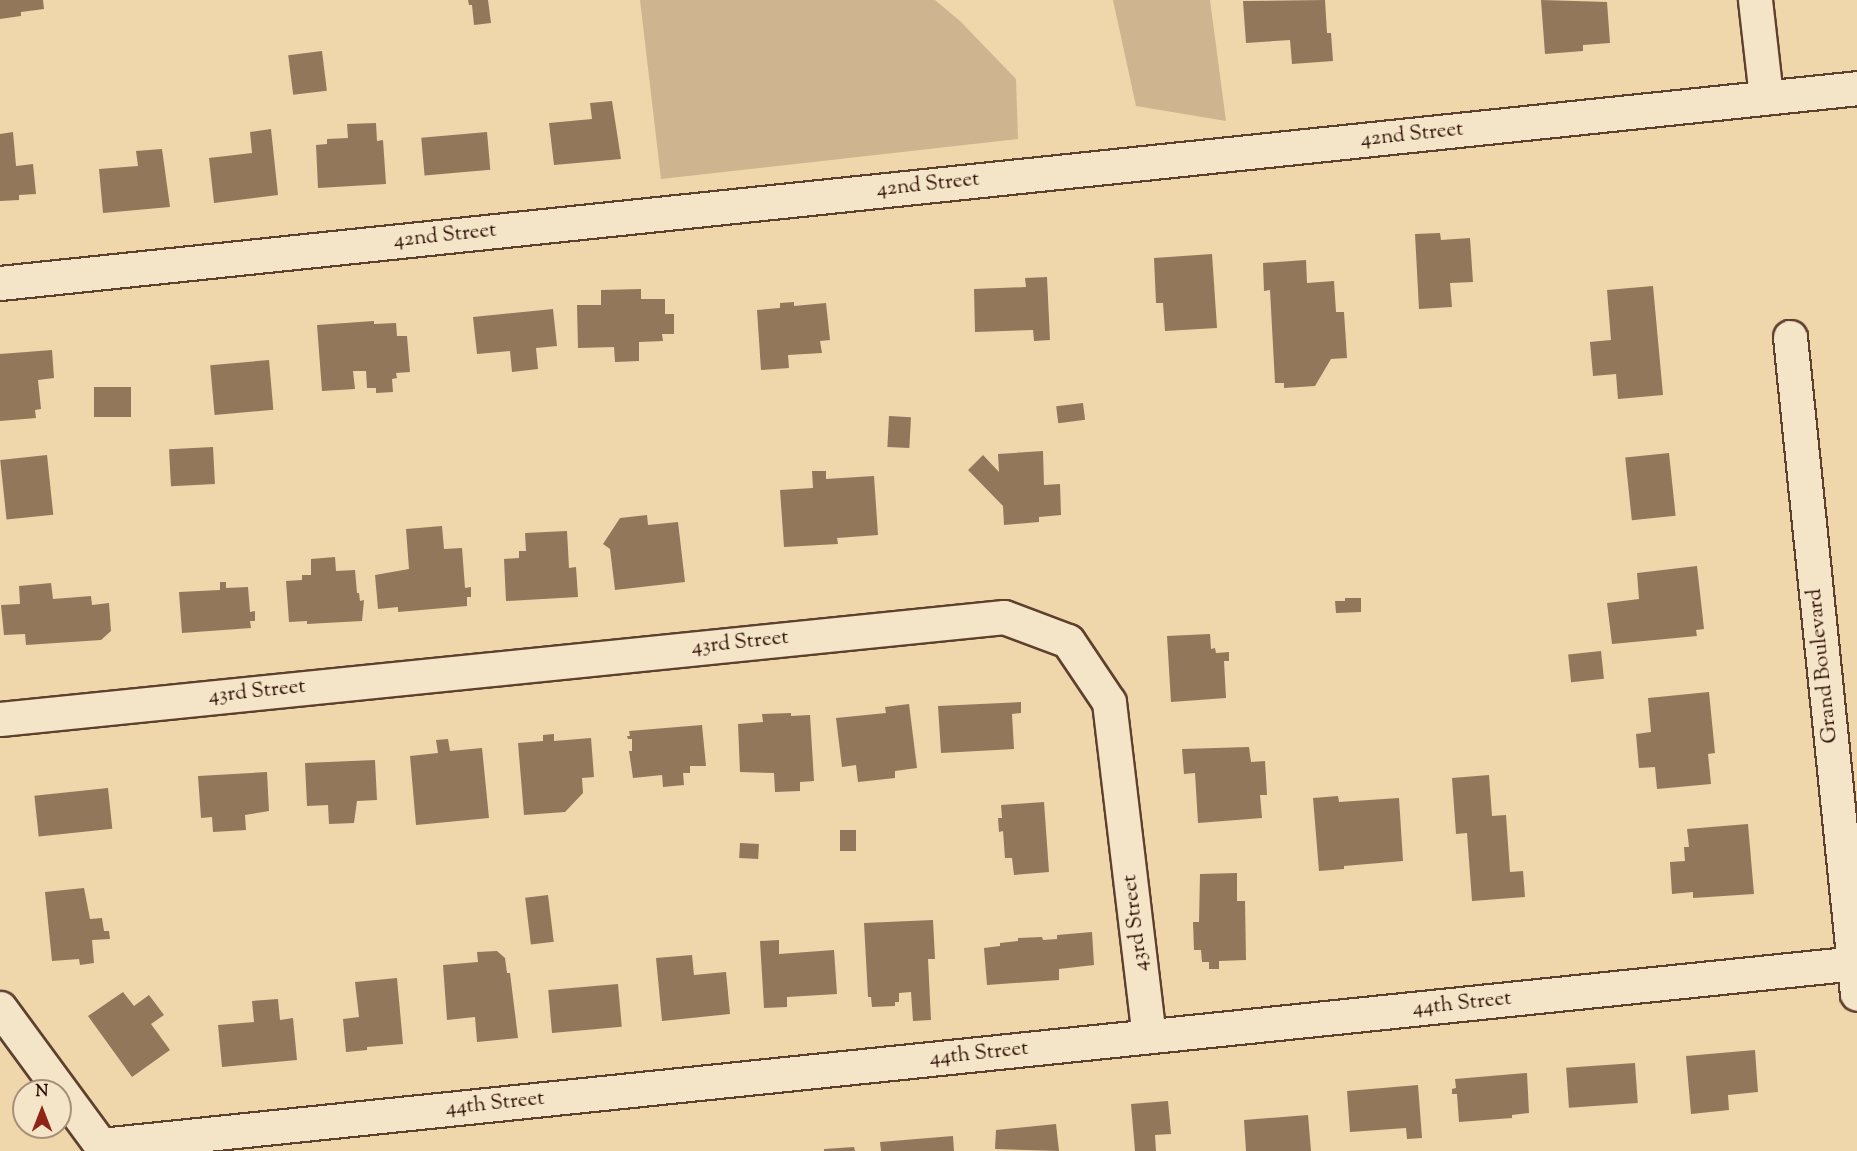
<!DOCTYPE html>
<html>
<head>
<meta charset="utf-8">
<style>
	body { margin:0 }
	#map { position:relative; width:1857px; height:1151px; overflow:hidden; background:#efd7ab; font-family:"Sorts Mill Goudy",serif }
	div>[style] { position:absolute }
	.green>* { inset:0; background:#ceb58f }
	.building>* { inset:0; background:#92775b; transform-origin:0 0 }
	.roads { filter:drop-shadow(2px 0 #5e402e) drop-shadow(-2px 0 #5e402e) drop-shadow(0 2px #5e402e) drop-shadow(0 -2px #5e402e) }
	.minor>* { height:33px; margin:-16.5px; padding:0 16.5px; transform-origin:16.5px; border-radius:16.5px; background:#f5e5c8 }
	span { translate:-50% -50%; white-space:nowrap; text-align:center; line-height:1.15; -webkit-text-stroke:6px #f5e5c8; paint-order:stroke }
	.street-label { font-size:21px; color:#2e0e04 }
	.north { position:absolute; left:12px; top:1079px; width:60px; height:60px; box-sizing:border-box; background:#f5e5c8; border:2px solid #a58f7a; border-radius:50%; rotate:0deg; font-size:16px; font-weight:700; line-height:24px; text-align:center; color:#2e0e04 }
	.north::after { content:''; display:block; margin:auto; width:21px; height:27px; background:#8f2418; clip-path:polygon(50% 0,100% 100%,50% 72%,0 100%) }
</style>
</head>
<body>
<div id="map">
	<div class="green">
		<i style="clip-path:polygon(640px 0,935px 0,960px 21px,1016px 79px,1018px 139px,661px 179px)"></i>
		<i style="clip-path:polygon(1113px 0,1210px 0,1226px 121px,1136px 106px)"></i>
	</div>
	<div class="building">
		<i style="clip-path:polygon(0 0,43px 0,44px 9px,21px 12px,21px 16px,0 19px)"></i>
		<i style="clip-path:polygon(468px 0,488px 0,491px 23px,474px 25px,472px 5px,469px 5px)"></i>
		<i style="clip-path:polygon(1325px 0,1327px 33px,1331px 33px,1333px 61px,1292px 64px,1290px 40px,1246px 43px,1243px 1px)"></i>
		<i style="clip-path:polygon(1541px 0,1607px 2px,1610px 43px,1583px 45px,1583px 51px,1545px 54px)"></i>
		<i style="left:322px;top:51px;width:40px;height:34px;rotate:83deg"></i>
		<i style="clip-path:polygon(612px 101px,621px 159px,554px 165px,549px 123px,592px 119px,590px 103px)"></i>
		<i style="clip-path:polygon(376px 123px,377px 141px,383px 140px,386px 184px,318px 188px,316px 145px,327px 144px,327px 139px,348px 138px,347px 124px)"></i>
		<i style="clip-path:polygon(271px 129px,278px 195px,214px 203px,209px 158px,252px 153px,250px 132px)"></i>
		<i style="clip-path:polygon(13px 132px,16px 166px,33px 164px,36px 194px,19px 195px,19px 200px,0 201px,0 134px)"></i>
		<i style="left:487px;top:132px;width:38px;height:66px;rotate:85deg"></i>
		<i style="clip-path:polygon(162px 149px,170px 207px,103px 213px,99px 169px,138px 166px,136px 151px)"></i>
		<i style="clip-path:polygon(1440px 233px,1441px 240px,1470px 238px,1473px 282px,1450px 283px,1452px 307px,1419px 309px,1415px 234px)"></i>
		<i style="clip-path:polygon(1212px 254px,1217px 328px,1165px 331px,1163px 303px,1156px 303px,1154px 258px)"></i>
		<i style="clip-path:polygon(1306px 260px,1307px 283px,1334px 281px,1336px 312px,1344px 312px,1347px 358px,1331px 359px,1315px 386px,1284px 388px,1284px 383px,1275px 383px,1270px 290px,1264px 291px,1263px 263px)"></i>
		<i style="clip-path:polygon(1047px 277px,1050px 340px,1034px 341px,1033px 330px,975px 332px,974px 289px,1026px 287px,1025px 278px)"></i>
		<i style="clip-path:polygon(1653px 286px,1663px 395px,1618px 399px,1616px 374px,1593px 376px,1590px 342px,1611px 340px,1607px 290px)"></i>
		<i style="clip-path:polygon(641px 289px,641px 299px,665px 299px,665px 314px,674px 314px,674px 334px,662px 334px,663px 341px,639px 342px,639px 361px,615px 362px,614px 347px,578px 348px,577px 305px,601px 305px,601px 290px)"></i>
		<i style="clip-path:polygon(794px 302px,794px 306px,826px 303px,830px 340px,820px 341px,822px 353px,788px 355px,789px 368px,761px 370px,757px 310px,780px 308px,780px 303px)"></i>
		<i style="clip-path:polygon(553px 309px,557px 346px,536px 348px,538px 369px,512px 372px,510px 351px,477px 354px,473px 317px)"></i>
		<i style="clip-path:polygon(374px 321px,374px 324px,396px 323px,397px 336px,407px 336px,410px 372px,396px 373px,397px 378px,392px 379px,393px 392px,376px 393px,376px 388px,367px 388px,366px 371px,353px 371px,355px 389px,322px 391px,317px 325px)"></i>
		<i style="clip-path:polygon(52px 350px,54px 378px,38px 380px,41px 409px,35px 410px,36px 418px,0 421px,0 354px)"></i>
		<i style="left:269px;top:360px;width:50px;height:59px;rotate:85deg"></i>
		<i style="left:94px;top:387px;width:37px;height:30px"></i>
		<i style="left:1083px;top:403px;width:17px;height:27px;rotate:83deg"></i>
		<i style="left:889px;top:416px;width:22px;height:31px;rotate:3deg"></i>
		<i style="left:213px;top:447px;width:37px;height:44px;rotate:87deg"></i>
		<i style="clip-path:polygon(1043px 451px,1044px 485px,1060px 484px,1061px 515px,1039px 517px,1039px 522px,1004px 525px,1003px 506px,968px 470px,983px 455px,999px 472px,998px 454px)"></i>
		<i style="left:1669px;top:453px;width:63px;height:44px;rotate:84deg"></i>
		<i style="left:47px;top:455px;width:60px;height:47px;rotate:84deg"></i>
		<i style="clip-path:polygon(812px 471px,826px 471px,826px 479px,874px 476px,878px 535px,837px 538px,838px 544px,784px 547px,780px 490px,813px 488px)"></i>
		<i style="clip-path:polygon(647px 515px,648px 525px,678px 522px,685px 582px,615px 590px,610px 549px,603px 544px,620px 518px)"></i>
		<i style="clip-path:polygon(442px 526px,444px 549px,462px 548px,465px 588px,471px 587px,471px 597px,467px 597px,467px 606px,398px 612px,398px 607px,378px 609px,375px 575px,409px 569px,406px 529px)"></i>
		<i style="clip-path:polygon(567px 531px,569px 568px,576px 567px,578px 597px,506px 601px,504px 559px,519px 558px,519px 551px,526px 551px,525px 533px)"></i>
		<i style="clip-path:polygon(335px 557px,336px 571px,355px 570px,357px 593px,359px 593px,360px 601px,364px 600px,362px 621px,307px 624px,307px 621px,289px 622px,286px 581px,302px 580px,302px 575px,311px 575px,311px 559px)"></i>
		<i style="clip-path:polygon(1697px 566px,1704px 629px,1696px 630px,1697px 636px,1612px 644px,1607px 603px,1639px 599px,1637px 573px)"></i>
		<i style="clip-path:polygon(220px 582px,226px 582px,226px 588px,248px 587px,250px 612px,255px 611px,255px 621px,250px 621px,251px 628px,182px 633px,179px 592px,220px 590px)"></i>
		<i style="clip-path:polygon(51px 583px,53px 599px,91px 596px,92px 605px,109px 603px,111px 631px,101px 640px,26px 645px,25px 634px,4px 635px,1px 605px,20px 604px,19px 586px)"></i>
		<i style="clip-path:polygon(1345px 598px,1361px 598px,1361px 612px,1336px 613px,1335px 601px,1345px 601px)"></i>
		<i style="clip-path:polygon(1210px 634px,1211px 649px,1215px 648px,1216px 653px,1229px 652px,1229px 661px,1224px 661px,1226px 698px,1171px 702px,1167px 636px)"></i>
		<i style="left:1601px;top:651px;width:28px;height:33px;rotate:84deg"></i>
		<i style="clip-path:polygon(1709px 692px,1715px 753px,1708px 754px,1711px 784px,1657px 789px,1655px 767px,1639px 768px,1636px 734px,1651px 732px,1648px 698px)"></i>
		<i style="clip-path:polygon(1021px 702px,1021px 713px,1012px 714px,1014px 749px,941px 753px,938px 706px)"></i>
		<i style="clip-path:polygon(909px 704px,917px 768px,895px 771px,895px 778px,858px 782px,856px 765px,842px 767px,836px 718px,886px 713px,885px 707px)"></i>
		<i style="clip-path:polygon(791px 713px,791px 716px,810px 715px,814px 781px,800px 782px,800px 791px,775px 792px,774px 773px,740px 772px,738px 724px,763px 722px,762px 714px)"></i>
		<i style="clip-path:polygon(702px 725px,706px 766px,690px 766px,690px 773px,683px 773px,684px 785px,663px 787px,662px 775px,633px 778px,629px 751px,632px 751px,632px 739px,628px 739px,627px 736px,630px 736px,629px 731px)"></i>
		<i style="clip-path:polygon(554px 734px,554px 741px,591px 738px,594px 777px,582px 778px,583px 793px,565px 812px,524px 815px,518px 743px,543px 741px,543px 735px)"></i>
		<i style="clip-path:polygon(448px 739px,450px 751px,482px 748px,489px 818px,416px 825px,410px 756px,438px 753px,436px 740px)"></i>
		<i style="clip-path:polygon(1249px 747px,1251px 762px,1265px 761px,1267px 795px,1260px 795px,1262px 818px,1198px 823px,1195px 773px,1184px 774px,1182px 749px)"></i>
		<i style="clip-path:polygon(375px 760px,377px 800px,357px 801px,354px 823px,329px 824px,328px 805px,307px 806px,305px 763px)"></i>
		<i style="clip-path:polygon(267px 772px,269px 811px,245px 815px,246px 830px,213px 832px,212px 817px,201px 818px,198px 776px)"></i>
		<i style="clip-path:polygon(1489px 775px,1492px 816px,1506px 815px,1510px 872px,1523px 871px,1525px 897px,1472px 901px,1467px 833px,1456px 834px,1452px 778px)"></i>
		<i style="left:108px;top:788px;width:41px;height:74px;rotate:84deg"></i>
		<i style="clip-path:polygon(1338px 796px,1339px 802px,1399px 798px,1403px 861px,1344px 866px,1344px 869px,1319px 871px,1313px 798px)"></i>
		<i style="clip-path:polygon(1044px 802px,1049px 872px,1014px 875px,1012px 858px,1005px 858px,1003px 831px,999px 832px,998px 818px,1002px 818px,1001px 805px)"></i>
		<i style="clip-path:polygon(1748px 824px,1754px 894px,1693px 898px,1693px 892px,1672px 894px,1670px 862px,1685px 861px,1684px 847px,1689px 847px,1687px 829px)"></i>
		<i style="left:840px;top:830px;width:16px;height:21px"></i>
		<i style="left:740px;top:843px;width:19px;height:15px;rotate:3deg"></i>
		<i style="clip-path:polygon(1237px 873px,1237px 901px,1245px 901px,1246px 960px,1219px 961px,1219px 969px,1209px 969px,1209px 962px,1202px 962px,1201px 950px,1194px 950px,1193px 922px,1199px 922px,1200px 874px)"></i>
		<i style="clip-path:polygon(84px 888px,90px 919px,102px 918px,104px 931px,109px 931px,110px 939px,92px 940px,94px 963px,80px 965px,79px 959px,52px 961px,45px 892px)"></i>
		<i style="left:548px;top:895px;width:47px;height:23px;rotate:83deg"></i>
		<i style="clip-path:polygon(933px 920px,935px 959px,928px 959px,931px 1020px,913px 1021px,911px 992px,899px 993px,899px 1002px,895px 1002px,895px 1006px,872px 1007px,871px 997px,868px 997px,864px 923px)"></i>
		<i style="clip-path:polygon(1092px 932px,1094px 965px,1059px 969px,1059px 980px,987px 985px,984px 948px,1000px 946px,1000px 943px,1018px 941px,1018px 938px,1042px 937px,1043px 940px,1057px 939px,1057px 935px)"></i>
		<i style="clip-path:polygon(779px 940px,779px 954px,834px 950px,837px 994px,787px 997px,787px 1007px,764px 1008px,760px 941px)"></i>
		<i style="clip-path:polygon(497px 951px,505px 958px,507px 973px,510px 973px,518px 1038px,477px 1042px,475px 1017px,447px 1020px,443px 965px,478px 962px,477px 952px)"></i>
		<i style="clip-path:polygon(692px 955px,694px 975px,726px 972px,730px 1014px,662px 1021px,656px 958px)"></i>
		<i style="clip-path:polygon(397px 978px,403px 1044px,367px 1047px,367px 1050px,346px 1052px,343px 1019px,359px 1017px,355px 982px)"></i>
		<i style="left:618px;top:984px;width:43px;height:70px;rotate:85deg"></i>
		<i style="clip-path:polygon(123px 992px,134px 1006px,149px 995px,164px 1015px,151px 1024px,170px 1050px,132px 1077px,88px 1016px)"></i>
		<i style="clip-path:polygon(278px 999px,280px 1020px,293px 1018px,297px 1060px,222px 1067px,218px 1025px,254px 1022px,252px 1001px)"></i>
		<i style="clip-path:polygon(1755px 1050px,1758px 1092px,1728px 1095px,1729px 1110px,1691px 1114px,1686px 1056px)"></i>
		<i style="left:1635px;top:1063px;width:40px;height:69px;rotate:86deg"></i>
		<i style="clip-path:polygon(1527px 1073px,1529px 1113px,1512px 1115px,1512px 1118px,1459px 1122px,1457px 1094px,1452px 1094px,1452px 1089px,1456px 1088px,1455px 1079px)"></i>
		<i style="clip-path:polygon(1418px 1085px,1422px 1138px,1407px 1139px,1406px 1128px,1350px 1132px,1347px 1091px)"></i>
		<i style="clip-path:polygon(1168px 1101px,1171px 1134px,1155px 1135px,1156px 1151px,1135px 1151px,1131px 1104px)"></i>
		<i style="clip-path:polygon(1308px 1115px,1311px 1151px,1246px 1151px,1244px 1120px)"></i>
		<i style="clip-path:polygon(1056px 1124px,1059px 1151px,995px 1149px,996px 1130px)"></i>
		<i style="clip-path:polygon(953px 1136px,954px 1151px,881px 1151px,880px 1142px)"></i>
		<i style="clip-path:polygon(854px 1147px,855px 1151px,824px 1151px,824px 1149px)"></i>
	</div>
	<div class="roads">
		<div class="minor">
			<i style="left:1755px;top:0;width:98px;rotate:83.5deg"></i>
			<i style="left:0;top:283px;width:1867px;rotate:-5.99deg"></i>
			<i style="left:1790px;top:337px;width:660px;rotate:84.18deg"></i>
			<i style="left:0;top:719px;width:1009px;rotate:-5.8deg"></i>
			<i style="left:1004px;top:617px;width:68px;rotate:20.6deg"></i>
			<i style="left:1068px;top:641px;width:73px;rotate:56.1deg"></i>
			<i style="left:1109px;top:702px;width:336px;rotate:83.2deg"></i>
			<i style="left:0;top:1008px;width:177px;rotate:53.7deg"></i>
			<i style="left:101px;top:1145px;width:1765px;rotate:-5.92deg"></i>
		</div>
	</div>
	<div class="street-label">
		<span style="left:1412px;top:135px;rotate:-6deg">42nd Street</span>
		<span style="left:928px;top:185px;rotate:-6deg">42nd Street</span>
		<span style="left:445px;top:236px;rotate:-6deg">42nd Street</span>
		<span style="left:740px;top:643px;rotate:-6deg">43rd Street</span>
		<span style="left:1823px;top:666px;rotate:-96deg">Grand Boulevard</span>
		<span style="left:257px;top:692px;rotate:-6deg">43rd Street</span>
		<span style="left:1136px;top:923px;rotate:-97deg">43rd Street</span>
		<span style="left:1462px;top:1004px;rotate:-6deg">44th Street</span>
		<span style="left:979px;top:1054px;rotate:-6deg">44th Street</span>
		<span style="left:495px;top:1104px;rotate:-6deg">44th Street</span>
	</div>
	<div class="north">N</div>
</div>
</body>
</html>
